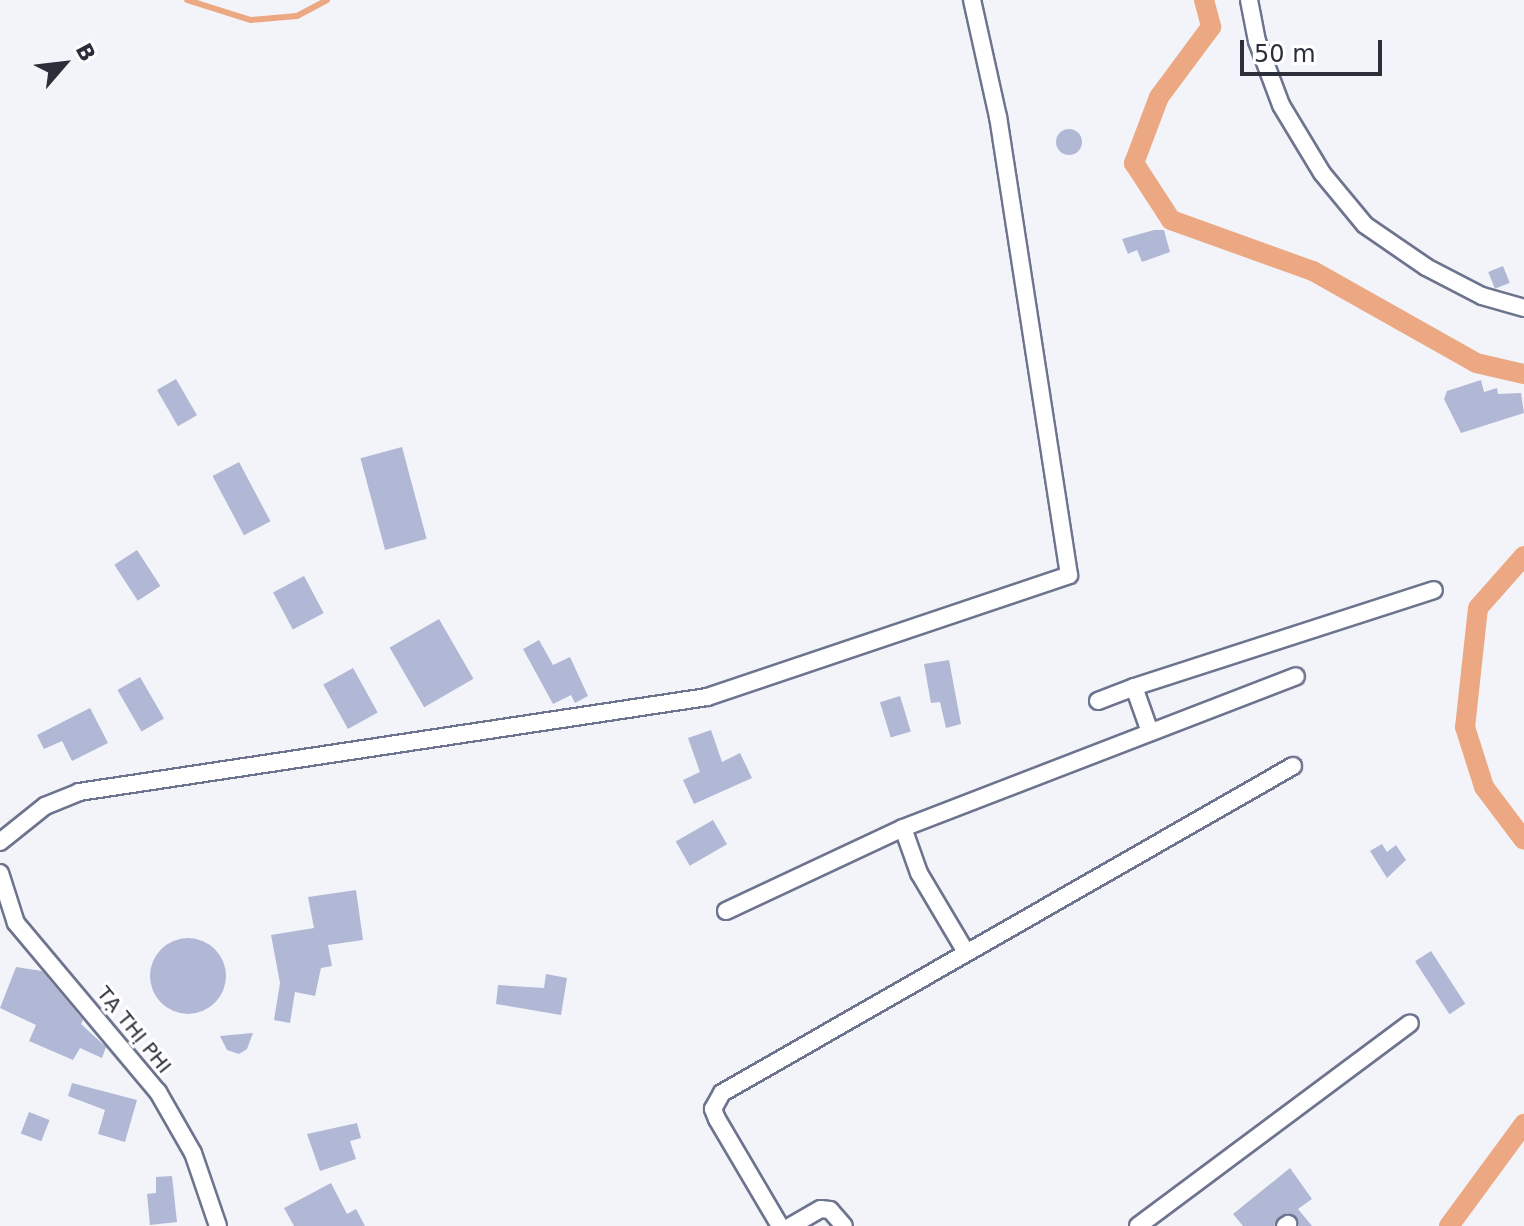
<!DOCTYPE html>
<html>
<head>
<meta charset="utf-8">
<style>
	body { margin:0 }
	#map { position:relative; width:1524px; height:1226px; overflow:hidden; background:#f2f4fa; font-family:"DejaVu Sans",sans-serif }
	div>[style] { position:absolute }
	.stream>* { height:6px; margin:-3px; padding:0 3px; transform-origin:3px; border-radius:3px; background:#eca883 }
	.canal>* { height:20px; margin:-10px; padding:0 10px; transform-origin:10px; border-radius:10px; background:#eca883 }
	.building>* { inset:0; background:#b1b8d5; transform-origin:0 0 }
	.round { border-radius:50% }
	.roads { filter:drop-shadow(2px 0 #6d748e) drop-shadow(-2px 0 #6d748e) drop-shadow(0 2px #6d748e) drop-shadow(0 -2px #6d748e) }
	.minor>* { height:16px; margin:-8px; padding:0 8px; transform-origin:8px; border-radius:8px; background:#fff }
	span { translate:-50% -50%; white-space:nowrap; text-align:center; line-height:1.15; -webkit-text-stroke:6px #fff; paint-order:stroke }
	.street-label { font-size:20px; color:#2c2f3a }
	.north { position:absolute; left:24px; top:24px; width:80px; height:80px; -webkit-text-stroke:6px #fff; paint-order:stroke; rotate:62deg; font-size:22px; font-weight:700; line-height:32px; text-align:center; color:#2c2f3a }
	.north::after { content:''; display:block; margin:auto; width:28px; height:36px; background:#2c2f3a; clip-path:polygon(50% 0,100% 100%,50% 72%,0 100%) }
	.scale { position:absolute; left:1240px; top:40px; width:142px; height:36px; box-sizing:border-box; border:4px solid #2c2f3a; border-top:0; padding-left:10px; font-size:24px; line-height:28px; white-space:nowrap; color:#2c2f3a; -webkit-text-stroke:6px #fff; paint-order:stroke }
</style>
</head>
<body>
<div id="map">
	<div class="stream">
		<i style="left:187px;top:0;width:67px;rotate:17.4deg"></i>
		<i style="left:251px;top:20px;width:46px;rotate:-5deg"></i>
		<i style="left:297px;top:16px;width:34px;rotate:-28deg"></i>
	</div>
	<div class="canal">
		<i style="left:1204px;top:0;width:28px;rotate:75deg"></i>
		<i style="left:1211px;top:27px;width:87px;rotate:126.6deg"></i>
		<i style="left:1159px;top:97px;width:71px;rotate:110.7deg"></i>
		<i style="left:1134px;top:163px;width:68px;rotate:57deg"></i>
		<i style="left:1171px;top:220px;width:151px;rotate:19.8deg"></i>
		<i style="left:1313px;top:271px;width:187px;rotate:29.4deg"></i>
		<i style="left:1476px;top:363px;width:49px;rotate:12.9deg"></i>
		<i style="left:1524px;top:556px;width:69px;rotate:131.5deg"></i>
		<i style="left:1478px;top:608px;width:120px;rotate:96.2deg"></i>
		<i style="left:1465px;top:727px;width:63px;rotate:72.4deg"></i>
		<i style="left:1484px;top:787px;width:66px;rotate:53deg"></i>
		<i style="left:1449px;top:1226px;width:127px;rotate:-53.7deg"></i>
	</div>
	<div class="building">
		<i class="round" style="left:1056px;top:129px;width:26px;height:26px"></i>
		<i style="clip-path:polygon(1154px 230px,1164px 230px,1170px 252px,1142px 262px,1137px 250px,1128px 254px,1122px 239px)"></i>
		<i style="left:1503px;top:266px;width:18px;height:16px;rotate:68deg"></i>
		<i style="left:176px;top:379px;width:42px;height:22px;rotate:60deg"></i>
		<i style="clip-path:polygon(1481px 380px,1484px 392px,1497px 388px,1498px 394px,1521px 393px,1524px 413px,1461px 433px,1444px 399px,1447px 391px)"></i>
		<i style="left:402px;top:447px;width:95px;height:43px;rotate:75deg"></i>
		<i style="left:239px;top:462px;width:67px;height:30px;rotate:62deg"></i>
		<i style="left:137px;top:550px;width:43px;height:27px;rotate:57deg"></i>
		<i style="left:304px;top:576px;width:42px;height:35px;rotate:62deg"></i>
		<i style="left:439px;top:619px;width:69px;height:57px;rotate:60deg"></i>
		<i style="clip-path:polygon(539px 640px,553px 665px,570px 657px,588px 696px,575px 703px,571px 695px,553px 704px,523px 649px)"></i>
		<i style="clip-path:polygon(949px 660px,961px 724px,946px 728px,940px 702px,931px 703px,924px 664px)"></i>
		<i style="left:353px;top:668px;width:51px;height:34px;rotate:61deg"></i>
		<i style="left:140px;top:677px;width:48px;height:26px;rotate:60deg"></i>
		<i style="left:900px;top:696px;width:37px;height:21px;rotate:73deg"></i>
		<i style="clip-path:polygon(90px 708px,108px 743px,72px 761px,62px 741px,44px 749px,37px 735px)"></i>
		<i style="clip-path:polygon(711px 730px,722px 762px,740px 753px,752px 778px,694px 804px,683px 780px,700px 772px,688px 738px)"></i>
		<i style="left:713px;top:820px;width:28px;height:43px;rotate:60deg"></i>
		<i style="clip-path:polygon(1382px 844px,1387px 852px,1396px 845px,1406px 860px,1387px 878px,1370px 851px)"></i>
		<i style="clip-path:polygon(356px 890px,363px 940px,328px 945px,332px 966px,321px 968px,315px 996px,295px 992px,290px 1023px,274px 1020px,280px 983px,271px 935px,314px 928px,308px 897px)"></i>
		<i class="round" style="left:150px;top:938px;width:76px;height:76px"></i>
		<i style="left:1431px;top:951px;width:63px;height:19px;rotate:57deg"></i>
		<i style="clip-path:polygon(16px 967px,42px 971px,83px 1020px,81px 1024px,106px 1047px,102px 1058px,80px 1048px,73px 1060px,29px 1041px,36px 1025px,0 1008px)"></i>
		<i style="clip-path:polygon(546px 974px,567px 978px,561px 1015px,496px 1004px,498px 985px,544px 988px)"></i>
		<i style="clip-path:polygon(253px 1033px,247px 1049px,239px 1054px,227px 1050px,220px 1036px)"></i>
		<i style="clip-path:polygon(72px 1083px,137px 1100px,125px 1142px,98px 1134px,105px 1110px,68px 1096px)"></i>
		<i style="left:29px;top:1112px;width:22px;height:23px;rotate:21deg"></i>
		<i style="clip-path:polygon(357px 1123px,361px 1138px,350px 1141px,356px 1159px,320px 1171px,307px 1134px)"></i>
		<i style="clip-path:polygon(1290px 1168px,1312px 1199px,1298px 1209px,1312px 1226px,1299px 1226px,1288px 1213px,1274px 1226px,1243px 1226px,1233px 1214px)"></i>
		<i style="clip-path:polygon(172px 1176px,177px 1222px,150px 1225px,147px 1194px,156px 1193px,156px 1177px)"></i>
		<i style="clip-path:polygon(331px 1183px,347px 1214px,356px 1209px,365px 1226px,294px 1226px,284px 1208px)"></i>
	</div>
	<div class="roads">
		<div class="minor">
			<i style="left:1249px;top:0;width:42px;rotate:79deg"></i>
			<i style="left:1257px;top:41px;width:68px;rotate:69.4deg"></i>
			<i style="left:1281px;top:105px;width:79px;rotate:58.9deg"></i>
			<i style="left:1322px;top:173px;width:67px;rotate:50.4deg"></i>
			<i style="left:1365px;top:225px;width:74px;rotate:34.5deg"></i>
			<i style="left:1426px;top:267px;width:63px;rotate:27.4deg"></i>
			<i style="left:1482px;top:296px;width:44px;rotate:15.9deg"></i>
			<i style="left:1134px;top:687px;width:315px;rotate:-17.9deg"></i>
			<i style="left:1098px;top:701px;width:39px;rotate:-21deg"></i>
			<i style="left:1134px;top:687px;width:48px;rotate:70.4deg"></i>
			<i style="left:903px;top:828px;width:48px;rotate:70.4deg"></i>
			<i style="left:919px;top:873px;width:92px;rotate:59.3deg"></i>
			<i style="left:0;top:842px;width:58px;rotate:-38.7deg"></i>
			<i style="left:45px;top:806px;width:37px;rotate:-22deg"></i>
			<i style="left:79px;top:792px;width:635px;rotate:-8.6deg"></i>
			<i style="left:707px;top:697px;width:382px;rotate:-18.6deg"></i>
			<i style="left:1069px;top:575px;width:463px;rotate:-98.8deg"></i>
			<i style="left:998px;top:117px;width:120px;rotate:-102.5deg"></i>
			<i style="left:0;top:873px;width:52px;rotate:72.3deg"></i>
			<i style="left:16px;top:923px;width:221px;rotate:50deg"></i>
			<i style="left:158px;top:1092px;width:70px;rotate:60.2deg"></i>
			<i style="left:193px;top:1153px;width:77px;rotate:71.1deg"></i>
			<i style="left:726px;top:911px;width:195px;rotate:-25.1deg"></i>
			<i style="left:903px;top:828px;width:421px;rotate:-21.1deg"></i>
			<i style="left:780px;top:1226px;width:124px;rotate:-120.5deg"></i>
			<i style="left:717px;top:1119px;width:11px;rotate:-112deg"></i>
			<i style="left:713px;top:1109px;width:18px;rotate:-61deg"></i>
			<i style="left:722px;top:1093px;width:658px;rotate:-29.8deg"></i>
			<i style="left:791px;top:1226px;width:34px;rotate:-30deg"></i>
			<i style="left:821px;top:1209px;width:9px;rotate:6deg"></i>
			<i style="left:830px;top:1210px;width:21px;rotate:49deg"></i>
			<i style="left:1138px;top:1226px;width:339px;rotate:-36.7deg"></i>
			<i style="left:1285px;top:1226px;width:4px;rotate:-34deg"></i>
		</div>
	</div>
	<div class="street-label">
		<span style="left:134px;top:1030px;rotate:51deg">TẠ THỊ PHI</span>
	</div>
	<div class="north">B</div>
	<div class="scale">50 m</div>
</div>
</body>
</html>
